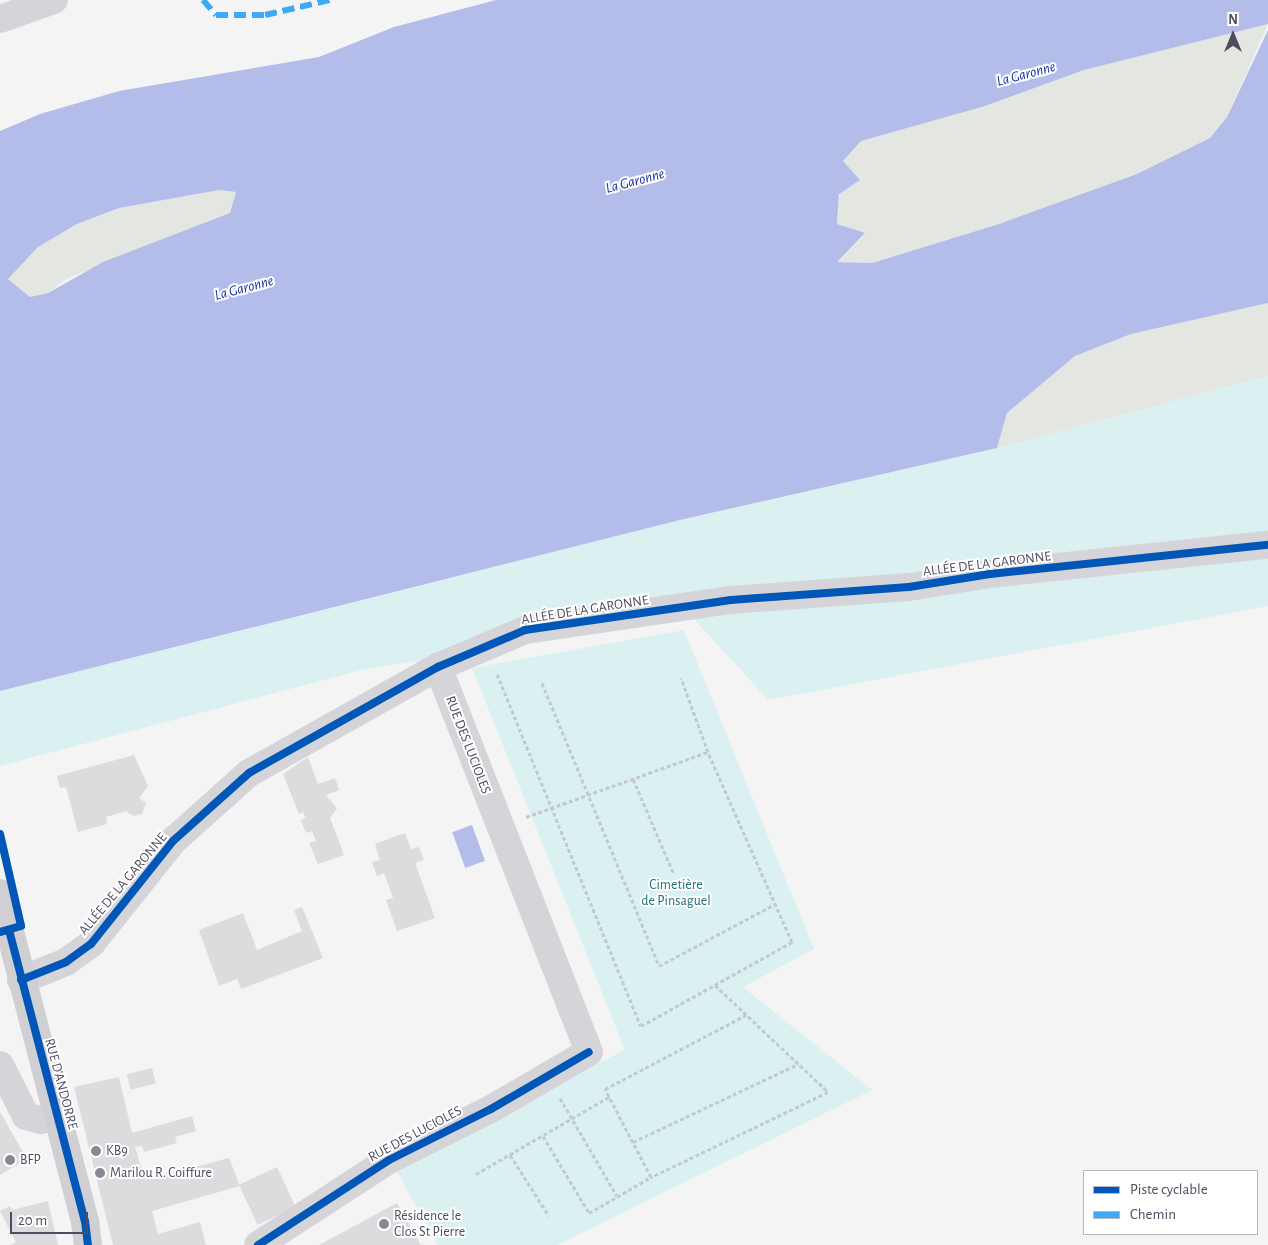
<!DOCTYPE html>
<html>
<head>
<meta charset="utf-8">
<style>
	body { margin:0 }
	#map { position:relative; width:1268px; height:1245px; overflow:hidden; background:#f4f4f4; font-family:"Alegreya Sans",sans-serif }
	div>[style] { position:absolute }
	.green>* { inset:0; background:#dbf0f0 }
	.sand>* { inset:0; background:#e4e6e1 }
	.water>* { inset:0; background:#b4bdea; transform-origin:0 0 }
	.building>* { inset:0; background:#dcdbdd; transform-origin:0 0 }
	.path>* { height:3px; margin-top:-1.5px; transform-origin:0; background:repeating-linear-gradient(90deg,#c3cacd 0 4px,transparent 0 6.5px) }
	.minor>* { height:28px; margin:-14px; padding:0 14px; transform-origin:14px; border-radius:14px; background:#d5d5d9 }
	.major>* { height:28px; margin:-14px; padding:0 14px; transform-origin:14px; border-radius:14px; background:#cfcfd4 }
	.quiet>* { height:6px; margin-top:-3px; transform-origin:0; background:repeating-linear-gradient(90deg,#3fa9f5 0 12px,transparent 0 18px) }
	.cycleway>* { height:8px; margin:-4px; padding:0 4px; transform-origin:4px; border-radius:4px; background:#0057b8 }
	.dots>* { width:14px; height:14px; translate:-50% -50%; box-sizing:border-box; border:2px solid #fff; border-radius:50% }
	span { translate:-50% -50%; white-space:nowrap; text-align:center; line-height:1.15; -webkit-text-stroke:4px #fff; paint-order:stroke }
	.street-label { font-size:14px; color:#4e4c5f }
	.park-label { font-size:14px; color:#21717c }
	.poi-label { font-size:14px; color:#4e4c5f }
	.left { translate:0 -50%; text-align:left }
	.water-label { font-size:15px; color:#1a32a3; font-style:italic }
	.legend { position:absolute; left:1083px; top:1170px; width:175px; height:65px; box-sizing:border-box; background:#fff; border:1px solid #b8b7bf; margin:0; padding:6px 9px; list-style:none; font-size:15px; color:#4e4c5f }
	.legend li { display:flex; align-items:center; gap:10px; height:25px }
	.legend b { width:25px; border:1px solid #b8b7bf }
	.north { position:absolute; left:1208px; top:10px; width:50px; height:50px; -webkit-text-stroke:4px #fff; paint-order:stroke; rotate:0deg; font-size:14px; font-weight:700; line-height:20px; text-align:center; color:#4e4c5f }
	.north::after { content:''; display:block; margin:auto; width:18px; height:22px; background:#4e4c5f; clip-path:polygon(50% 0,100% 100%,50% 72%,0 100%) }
	.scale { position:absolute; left:10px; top:1212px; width:78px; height:22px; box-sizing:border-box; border:2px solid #4e4c5f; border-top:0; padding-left:6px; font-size:15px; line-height:18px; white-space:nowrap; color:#4e4c5f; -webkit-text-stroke:4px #fff; paint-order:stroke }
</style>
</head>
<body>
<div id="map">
	<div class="green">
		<i style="clip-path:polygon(1268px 376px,1268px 606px,768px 700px,694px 619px,365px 669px,0 766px,0 691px,680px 520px,997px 448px)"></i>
		<i style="clip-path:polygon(684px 630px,814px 949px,743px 987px,872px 1090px,557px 1245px,438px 1245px,392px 1163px,625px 1050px,472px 668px)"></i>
	</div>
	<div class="sand">
		<i style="clip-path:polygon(1268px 24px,1227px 117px,1210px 138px,1137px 174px,999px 224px,872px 263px,837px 262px,865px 234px,837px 224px,843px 161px,861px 141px,982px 107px,1084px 70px)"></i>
		<i style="clip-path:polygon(219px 190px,236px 192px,230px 213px,66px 279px,48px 293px,30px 297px,7px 279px,38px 247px,77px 224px,118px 208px)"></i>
		<i style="clip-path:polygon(1268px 303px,1268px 376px,997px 448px,1007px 413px,1075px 356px,1131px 334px)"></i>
	</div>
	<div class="water">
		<i style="clip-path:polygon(evenodd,496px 0,1268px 0,1268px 24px,1084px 70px,982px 107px,861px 141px,843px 161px,860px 180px,839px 194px,837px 224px,865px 233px,837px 262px,872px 263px,999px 224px,1137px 174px,1210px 138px,1227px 117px,1268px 30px,1268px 303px,1131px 334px,1075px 356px,1007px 413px,997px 448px,680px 520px,0 691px,0 131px,40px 114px,119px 91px,319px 57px,394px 27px,496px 0,219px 190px,236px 192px,230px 213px,103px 262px,48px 293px,30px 297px,8px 279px,38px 247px,77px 224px,119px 208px,219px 190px)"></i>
		<i style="left:472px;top:825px;width:38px;height:21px;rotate:70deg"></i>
	</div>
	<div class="building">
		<i style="clip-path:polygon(134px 755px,148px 786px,139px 798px,146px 803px,142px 814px,134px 816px,126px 811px,106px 817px,107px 824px,78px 832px,66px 787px,60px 788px,57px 776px)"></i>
		<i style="clip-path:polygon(308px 757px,318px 784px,335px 778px,339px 790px,326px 795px,337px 809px,330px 818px,344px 855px,318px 864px,309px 843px,316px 841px,312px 831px,306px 833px,301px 820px,306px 818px,303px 812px,299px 814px,283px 774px)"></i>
		<i style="clip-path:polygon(405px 833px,411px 849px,419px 847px,424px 860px,415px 863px,435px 918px,397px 931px,386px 900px,393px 898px,384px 873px,377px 876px,372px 862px,380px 860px,375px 844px)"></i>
		<i style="clip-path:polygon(302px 907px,323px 958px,241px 989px,237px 979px,219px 986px,199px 930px,243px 913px,257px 950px,302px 931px,294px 910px)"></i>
		<i style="left:152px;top:1068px;width:16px;height:26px;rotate:76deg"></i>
		<i style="clip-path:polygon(119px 1077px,132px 1133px,192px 1116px,196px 1131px,175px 1137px,177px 1143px,144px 1152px,142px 1146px,135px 1147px,145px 1180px,229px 1158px,240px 1186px,152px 1211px,158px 1234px,200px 1222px,206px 1245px,113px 1245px,74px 1087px)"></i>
		<i style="clip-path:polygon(0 1112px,27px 1159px,0 1175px)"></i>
		<i style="left:277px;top:1167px;width:44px;height:42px;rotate:65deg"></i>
		<i style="clip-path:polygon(48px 1201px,58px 1245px,11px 1245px,16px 1242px,0 1211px,10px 1206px,12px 1210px)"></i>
		<i style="clip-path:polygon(397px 1203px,421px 1245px,319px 1245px)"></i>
	</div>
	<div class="path">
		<i style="left:497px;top:674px;width:380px;rotate:67.8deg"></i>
		<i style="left:641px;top:1026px;width:173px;rotate:-29.1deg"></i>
		<i style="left:792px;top:942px;width:208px;rotate:-113.9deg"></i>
		<i style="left:542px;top:683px;width:306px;rotate:67.5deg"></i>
		<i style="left:659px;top:966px;width:132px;rotate:-28.1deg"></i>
		<i style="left:633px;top:779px;width:103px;rotate:66.7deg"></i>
		<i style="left:526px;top:817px;width:193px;rotate:-19.7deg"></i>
		<i style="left:708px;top:752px;width:79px;rotate:-110deg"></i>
		<i style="left:715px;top:985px;width:156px;rotate:43.4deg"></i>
		<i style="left:828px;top:1092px;width:196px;rotate:154.3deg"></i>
		<i style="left:651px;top:1177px;width:99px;rotate:-117.6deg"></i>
		<i style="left:605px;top:1089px;width:159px;rotate:-27.7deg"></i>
		<i style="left:560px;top:1098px;width:113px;rotate:59.8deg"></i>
		<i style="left:543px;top:1136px;width:90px;rotate:59.1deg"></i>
		<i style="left:589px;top:1213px;width:72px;rotate:-30.1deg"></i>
		<i style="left:633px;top:1142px;width:183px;rotate:-25.3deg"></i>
		<i style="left:510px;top:1155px;width:72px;rotate:57.4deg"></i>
		<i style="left:476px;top:1174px;width:154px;rotate:-30.1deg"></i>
	</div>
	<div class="minor">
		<i style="left:0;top:19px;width:57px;rotate:-19.4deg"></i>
		<i style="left:21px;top:980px;width:48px;rotate:-21.8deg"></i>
		<i style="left:66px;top:962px;width:31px;rotate:-36deg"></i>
		<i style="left:91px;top:944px;width:132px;rotate:-51.5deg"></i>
		<i style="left:173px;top:841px;width:102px;rotate:-41.8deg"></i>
		<i style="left:249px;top:773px;width:217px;rotate:-29.3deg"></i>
		<i style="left:438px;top:667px;width:95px;rotate:-23deg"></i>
		<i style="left:525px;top:630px;width:208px;rotate:-8.3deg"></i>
		<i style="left:731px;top:600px;width:178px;rotate:-4.2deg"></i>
		<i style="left:909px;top:587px;width:82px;rotate:-9.1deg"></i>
		<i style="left:990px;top:574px;width:280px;rotate:-6deg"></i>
		<i style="left:0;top:1065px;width:57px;rotate:63deg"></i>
		<i style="left:26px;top:1116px;width:15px;rotate:16deg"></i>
		<i style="left:40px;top:1120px;width:17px;rotate:-10deg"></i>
		<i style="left:258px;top:1245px;width:156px;rotate:-33deg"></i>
		<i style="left:389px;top:1160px;width:114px;rotate:-26.6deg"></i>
		<i style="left:491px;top:1109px;width:113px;rotate:-30.2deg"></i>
		<i style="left:589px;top:1052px;width:414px;rotate:-111.4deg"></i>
	</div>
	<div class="major">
		<i style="left:0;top:893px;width:339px;rotate:75.5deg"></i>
		<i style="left:85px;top:1221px;width:24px;rotate:83deg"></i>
	</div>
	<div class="quiet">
		<i style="left:203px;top:0;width:20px;rotate:49deg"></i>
		<i style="left:216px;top:15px;width:49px"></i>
		<i style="left:265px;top:15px;width:67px;rotate:-13deg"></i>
	</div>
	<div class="cycleway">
		<i style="left:0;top:834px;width:94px;rotate:77.1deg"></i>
		<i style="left:21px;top:926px;width:22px;rotate:164deg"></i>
		<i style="left:9px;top:930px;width:301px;rotate:75.4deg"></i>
		<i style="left:85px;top:1221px;width:24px;rotate:83deg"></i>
		<i style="left:21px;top:980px;width:48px;rotate:-21.8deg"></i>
		<i style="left:66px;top:962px;width:31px;rotate:-36deg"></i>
		<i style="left:91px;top:944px;width:132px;rotate:-51.5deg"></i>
		<i style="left:173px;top:841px;width:102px;rotate:-41.8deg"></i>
		<i style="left:249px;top:773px;width:217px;rotate:-29.3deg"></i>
		<i style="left:438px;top:667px;width:95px;rotate:-23deg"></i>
		<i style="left:525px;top:630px;width:208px;rotate:-8.3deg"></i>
		<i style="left:731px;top:600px;width:178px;rotate:-4.2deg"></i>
		<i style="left:909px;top:587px;width:82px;rotate:-9.1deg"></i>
		<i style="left:990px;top:574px;width:280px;rotate:-6deg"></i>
		<i style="left:258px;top:1245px;width:156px;rotate:-33deg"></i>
		<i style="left:389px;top:1160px;width:114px;rotate:-26.6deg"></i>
		<i style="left:491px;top:1109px;width:113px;rotate:-30.2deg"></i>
	</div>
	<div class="dots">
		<i style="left:96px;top:1151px;background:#888793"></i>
		<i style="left:10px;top:1160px;background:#888793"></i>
		<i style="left:100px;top:1173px;background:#888793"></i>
		<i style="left:384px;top:1224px;background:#888793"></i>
	</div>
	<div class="street-label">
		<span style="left:987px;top:564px;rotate:-7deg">ALLÉE DE LA GARONNE</span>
		<span style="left:585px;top:610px;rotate:-9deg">ALLÉE DE LA GARONNE</span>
		<span style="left:468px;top:745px;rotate:69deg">RUE DES LUCIOLES</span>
		<span style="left:123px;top:884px;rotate:-50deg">ALLÉE DE LA GARONNE</span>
		<span style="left:61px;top:1084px;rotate:75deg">RUE D'ANDORRE</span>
		<span style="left:415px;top:1134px;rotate:-28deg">RUE DES LUCIOLES</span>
	</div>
	<div class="park-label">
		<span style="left:676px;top:893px">Cimetière<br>de Pinsaguel</span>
	</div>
	<div class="poi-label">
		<span class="left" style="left:106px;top:1151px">KB9</span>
		<span class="left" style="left:20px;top:1160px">BFP</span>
		<span class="left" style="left:110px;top:1173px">Marilou R. Coiffure</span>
		<span class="left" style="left:394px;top:1224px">Résidence le<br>Clos St Pierre</span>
	</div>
	<div class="water-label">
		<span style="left:1026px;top:74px;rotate:-15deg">La Garonne</span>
		<span style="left:635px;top:181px;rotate:-15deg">La Garonne</span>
		<span style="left:244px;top:288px;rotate:-15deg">La Garonne</span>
	</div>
	<ul class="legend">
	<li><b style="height:6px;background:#0057b8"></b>Piste cyclable</li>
	<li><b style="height:6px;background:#3fa9f5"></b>Chemin</li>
	</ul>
	<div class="north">N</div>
	<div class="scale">20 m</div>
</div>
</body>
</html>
